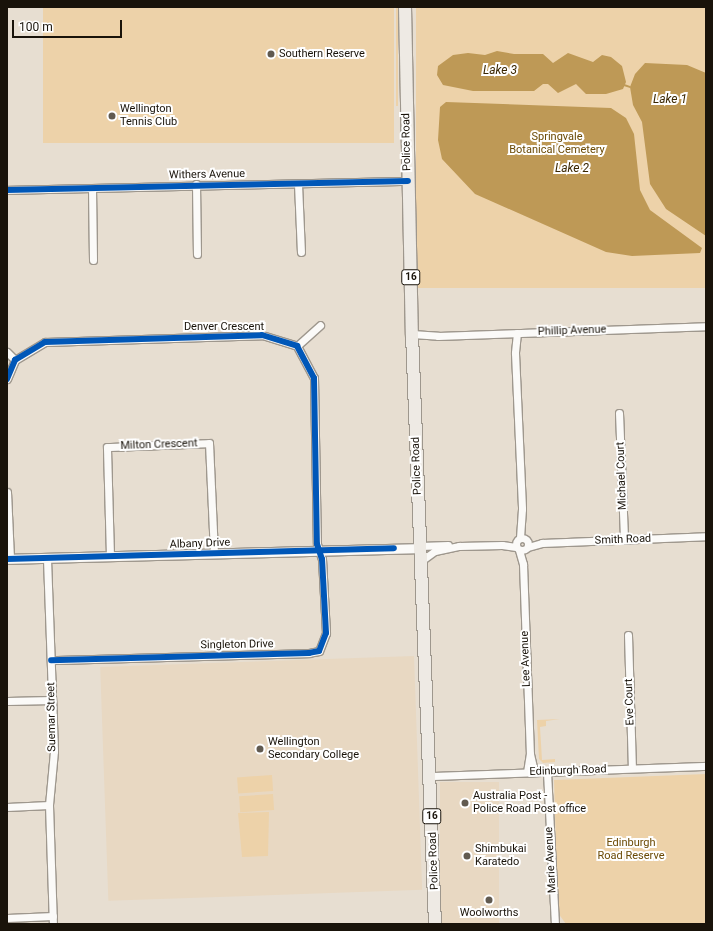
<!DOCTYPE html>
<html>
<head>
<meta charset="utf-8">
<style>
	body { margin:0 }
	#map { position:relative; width:713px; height:931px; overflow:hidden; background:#e7ded1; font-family:Roboto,sans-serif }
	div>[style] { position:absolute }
	.built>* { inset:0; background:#e8d8c2; transform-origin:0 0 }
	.green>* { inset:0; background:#edd2a9; transform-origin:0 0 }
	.water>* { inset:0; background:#be9956 }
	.stream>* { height:2px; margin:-1px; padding:0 1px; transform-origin:1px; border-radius:1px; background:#be9956 }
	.roads { filter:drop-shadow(1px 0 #9e978d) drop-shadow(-1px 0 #9e978d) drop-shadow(0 1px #9e978d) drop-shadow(0 -1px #9e978d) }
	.minor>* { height:7px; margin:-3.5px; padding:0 3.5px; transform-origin:3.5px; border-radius:3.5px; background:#fbfaf8 }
	.minor>.ring { margin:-3.5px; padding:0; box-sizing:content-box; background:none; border:7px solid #fbfaf8; border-radius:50% }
	.tertiary>* { height:9px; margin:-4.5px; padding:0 4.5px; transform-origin:4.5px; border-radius:4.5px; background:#fbfaf8 }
	.primary>* { height:12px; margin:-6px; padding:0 6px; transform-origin:6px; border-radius:6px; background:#eeeae4 }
	.cycleway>* { height:6px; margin:-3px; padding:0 3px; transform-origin:3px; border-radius:3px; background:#0057b8 }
	.dots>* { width:11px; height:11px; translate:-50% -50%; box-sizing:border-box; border:2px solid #fff; border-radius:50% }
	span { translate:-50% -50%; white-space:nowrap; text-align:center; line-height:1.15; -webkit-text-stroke:4px #fff; paint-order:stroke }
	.shield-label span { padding:1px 3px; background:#fff; border:1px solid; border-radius:3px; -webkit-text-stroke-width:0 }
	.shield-label { font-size:10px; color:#19130a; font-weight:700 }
	.poi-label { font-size:11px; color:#19130a }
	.left { translate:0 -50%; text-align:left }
	.park-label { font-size:11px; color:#6b4a05 }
	.street-label { font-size:11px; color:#19130a }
	.water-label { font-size:12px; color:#3a2601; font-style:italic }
	.frame { position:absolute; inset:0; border:8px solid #19130a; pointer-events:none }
	.scale { position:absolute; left:12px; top:20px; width:110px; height:18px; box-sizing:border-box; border:2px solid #19130a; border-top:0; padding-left:5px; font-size:12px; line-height:14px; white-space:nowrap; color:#19130a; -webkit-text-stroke:3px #fff; paint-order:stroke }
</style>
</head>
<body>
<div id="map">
	<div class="built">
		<i style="left:414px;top:656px;width:234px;height:314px;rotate:88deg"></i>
		<i style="left:499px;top:782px;width:142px;height:59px;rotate:90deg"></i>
	</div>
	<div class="green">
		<i style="left:43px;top:7px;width:351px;height:136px"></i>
		<i style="left:396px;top:7px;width:2px;height:99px"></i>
		<i style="left:416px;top:7px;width:290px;height:281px"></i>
		<i style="clip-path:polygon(560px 719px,546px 721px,546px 726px,540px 727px,542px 760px,555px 759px,555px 762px,543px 763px,539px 759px,537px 720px)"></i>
		<i style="clip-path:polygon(706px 774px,706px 924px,566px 924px,558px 913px,554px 780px)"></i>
		<i style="left:272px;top:775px;width:16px;height:35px;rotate:86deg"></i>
		<i style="left:273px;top:794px;width:16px;height:34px;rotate:86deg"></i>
		<i style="clip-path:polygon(269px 812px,268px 856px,242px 857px,238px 813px)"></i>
	</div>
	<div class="water">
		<i style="clip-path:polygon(497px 51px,514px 54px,543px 54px,553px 63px,568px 53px,593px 62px,602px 55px,611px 57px,622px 66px,626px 82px,623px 89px,606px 94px,586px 94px,576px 84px,558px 93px,548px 84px,543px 84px,534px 91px,473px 91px,443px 85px,437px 75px,438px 66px,453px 55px,468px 53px,485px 55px)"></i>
		<i style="clip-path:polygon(645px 63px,687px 65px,706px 73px,706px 236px,666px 209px,650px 184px,642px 122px,633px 105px,630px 87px,635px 74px)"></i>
		<i style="clip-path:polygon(446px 102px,611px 108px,626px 118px,634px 134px,640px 190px,650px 210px,702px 248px,700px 253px,632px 256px,606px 252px,475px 194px,442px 159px,438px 140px,440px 107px)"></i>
	</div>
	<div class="stream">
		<i style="left:624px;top:85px;width:6px;rotate:18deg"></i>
	</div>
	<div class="roads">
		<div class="minor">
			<i style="left:196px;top:184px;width:70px;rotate:89.2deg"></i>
			<i style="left:298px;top:184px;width:68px;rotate:87.5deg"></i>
			<i style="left:92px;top:188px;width:72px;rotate:89.2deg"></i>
			<i style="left:7px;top:190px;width:401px;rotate:-1.3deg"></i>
			<i style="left:517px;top:333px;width:20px;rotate:96deg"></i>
			<i style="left:515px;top:353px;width:156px;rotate:87.4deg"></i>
			<i style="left:522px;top:509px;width:29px;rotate:94deg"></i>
			<i style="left:412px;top:334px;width:26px;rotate:4deg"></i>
			<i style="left:438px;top:336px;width:268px;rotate:-2.1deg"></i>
			<i style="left:297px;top:346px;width:31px;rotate:-42deg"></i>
			<i style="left:7px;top:352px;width:11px;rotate:45deg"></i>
			<i style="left:7px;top:379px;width:21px;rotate:-67deg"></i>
			<i style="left:15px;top:360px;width:35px;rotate:-31deg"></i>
			<i style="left:45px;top:342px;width:217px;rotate:-1.8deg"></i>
			<i style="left:262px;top:335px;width:37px;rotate:17deg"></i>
			<i style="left:297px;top:346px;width:36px;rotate:62deg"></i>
			<i style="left:314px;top:378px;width:166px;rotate:89deg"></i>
			<i style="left:317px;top:544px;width:16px;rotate:72deg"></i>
			<i style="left:322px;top:559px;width:74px;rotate:86.9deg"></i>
			<i style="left:326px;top:633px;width:19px;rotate:111deg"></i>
			<i style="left:319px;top:651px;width:10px;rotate:169deg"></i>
			<i style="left:309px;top:653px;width:258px;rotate:178.4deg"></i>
			<i style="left:619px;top:413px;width:127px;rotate:87.7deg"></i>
			<i style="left:7px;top:492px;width:67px;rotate:87.4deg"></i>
			<i class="ring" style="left:516px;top:538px;width:5px;height:5px"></i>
			<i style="left:420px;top:546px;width:28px;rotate:-2deg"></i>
			<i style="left:528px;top:547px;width:15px;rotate:-16deg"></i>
			<i style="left:542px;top:543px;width:164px;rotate:-2.4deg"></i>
			<i style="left:519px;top:550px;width:15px;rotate:74deg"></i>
			<i style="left:523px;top:564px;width:190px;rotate:87.9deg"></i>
			<i style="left:530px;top:754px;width:18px;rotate:77deg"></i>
			<i style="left:110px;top:556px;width:109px;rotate:-91.6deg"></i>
			<i style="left:107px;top:447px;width:102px;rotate:-2.2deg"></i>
			<i style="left:209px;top:443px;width:110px;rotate:87.4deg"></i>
			<i style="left:47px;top:559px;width:192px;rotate:87.9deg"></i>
			<i style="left:54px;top:751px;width:54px;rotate:95.3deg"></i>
			<i style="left:49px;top:805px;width:119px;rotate:88.1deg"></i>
			<i style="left:421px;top:561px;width:17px;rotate:-36deg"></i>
			<i style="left:435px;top:551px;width:25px;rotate:-12deg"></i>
			<i style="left:459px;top:546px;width:43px;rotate:-1.3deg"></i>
			<i style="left:502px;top:545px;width:14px;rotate:8deg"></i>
			<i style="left:628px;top:635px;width:133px;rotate:88.3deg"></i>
			<i style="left:7px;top:701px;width:45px;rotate:-1.3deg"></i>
			<i style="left:527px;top:772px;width:18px;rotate:-81deg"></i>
			<i style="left:547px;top:772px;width:152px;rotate:87deg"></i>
			<i style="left:430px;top:776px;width:276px;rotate:-2.1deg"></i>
			<i style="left:7px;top:807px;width:42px;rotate:-2.7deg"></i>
			<i style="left:7px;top:918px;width:46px;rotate:-2.5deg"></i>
		</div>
		<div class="tertiary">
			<i style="left:7px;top:559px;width:413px;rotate:-1.5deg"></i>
		</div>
		<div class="primary">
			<i style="left:405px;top:7px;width:327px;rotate:88.8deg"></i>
			<i style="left:412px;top:334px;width:590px;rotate:87.77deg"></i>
		</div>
	</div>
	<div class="cycleway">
		<i style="left:7px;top:190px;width:401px;rotate:-1.3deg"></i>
		<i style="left:7px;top:379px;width:21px;rotate:-67deg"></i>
		<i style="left:15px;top:360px;width:35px;rotate:-31deg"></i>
		<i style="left:45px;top:342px;width:217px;rotate:-1.8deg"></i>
		<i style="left:262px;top:335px;width:37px;rotate:17deg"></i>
		<i style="left:297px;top:346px;width:36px;rotate:62deg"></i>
		<i style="left:314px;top:378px;width:166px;rotate:89deg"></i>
		<i style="left:317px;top:544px;width:16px;rotate:72deg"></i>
		<i style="left:322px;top:559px;width:74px;rotate:86.9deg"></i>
		<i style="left:326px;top:633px;width:19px;rotate:111deg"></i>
		<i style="left:319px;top:651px;width:10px;rotate:169deg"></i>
		<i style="left:309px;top:653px;width:258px;rotate:178.4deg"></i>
		<i style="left:7px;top:559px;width:387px;rotate:-1.6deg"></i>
	</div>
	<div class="dots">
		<i style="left:271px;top:54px;background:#615a50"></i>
		<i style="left:112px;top:116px;background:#615a50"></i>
		<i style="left:260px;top:749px;background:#615a50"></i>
		<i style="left:465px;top:803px;background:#615a50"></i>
		<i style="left:467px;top:856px;background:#615a50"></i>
		<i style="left:489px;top:900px;background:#615a50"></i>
	</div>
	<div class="shield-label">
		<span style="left:411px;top:277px">16</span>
		<span style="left:432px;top:816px">16</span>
	</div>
	<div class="poi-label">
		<span class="left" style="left:279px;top:54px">Southern Reserve</span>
		<span class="left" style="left:120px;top:116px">Wellington<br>Tennis Club</span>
		<span class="left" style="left:268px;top:749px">Wellington<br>Secondary College</span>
		<span class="left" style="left:473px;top:803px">Australia Post -<br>Police Road Post office</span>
		<span class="left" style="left:475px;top:856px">Shimbukai<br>Karatedo</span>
		<span style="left:489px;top:913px">Woolworths</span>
	</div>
	<div class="park-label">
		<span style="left:557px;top:144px">Springvale<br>Botanical Cemetery</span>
		<span style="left:631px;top:850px">Edinburgh<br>Road Reserve</span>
	</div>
	<div class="street-label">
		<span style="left:407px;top:142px;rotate:-91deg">Police Road</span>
		<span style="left:207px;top:175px;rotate:-1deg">Withers Avenue</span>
		<span style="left:224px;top:327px">Denver Crescent</span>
		<span style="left:572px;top:331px;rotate:-2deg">Phillip Avenue</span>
		<span style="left:159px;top:445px;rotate:-2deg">Milton Crescent</span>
		<span style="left:417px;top:466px;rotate:-92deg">Police Road</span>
		<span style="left:622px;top:476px;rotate:-92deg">Michael Court</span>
		<span style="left:623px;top:540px;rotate:-2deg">Smith Road</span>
		<span style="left:200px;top:544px;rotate:-2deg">Albany Drive</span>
		<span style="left:237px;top:645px;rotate:-1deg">Singleton Drive</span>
		<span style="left:526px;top:659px;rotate:-92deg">Lee Avenue</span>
		<span style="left:630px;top:702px;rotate:-92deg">Eve Court</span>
		<span style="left:52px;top:717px;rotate:-91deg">Suemar Street</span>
		<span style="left:568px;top:771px;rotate:-2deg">Edinburgh Road</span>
		<span style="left:551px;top:860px;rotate:-93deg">Marie Avenue</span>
		<span style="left:434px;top:861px;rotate:-92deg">Police Road</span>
	</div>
	<div class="water-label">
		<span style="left:500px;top:71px">Lake 3</span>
		<span style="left:670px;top:100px">Lake 1</span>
		<span style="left:572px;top:169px">Lake 2</span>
	</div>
	<div class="frame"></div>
	<div class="scale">100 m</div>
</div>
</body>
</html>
